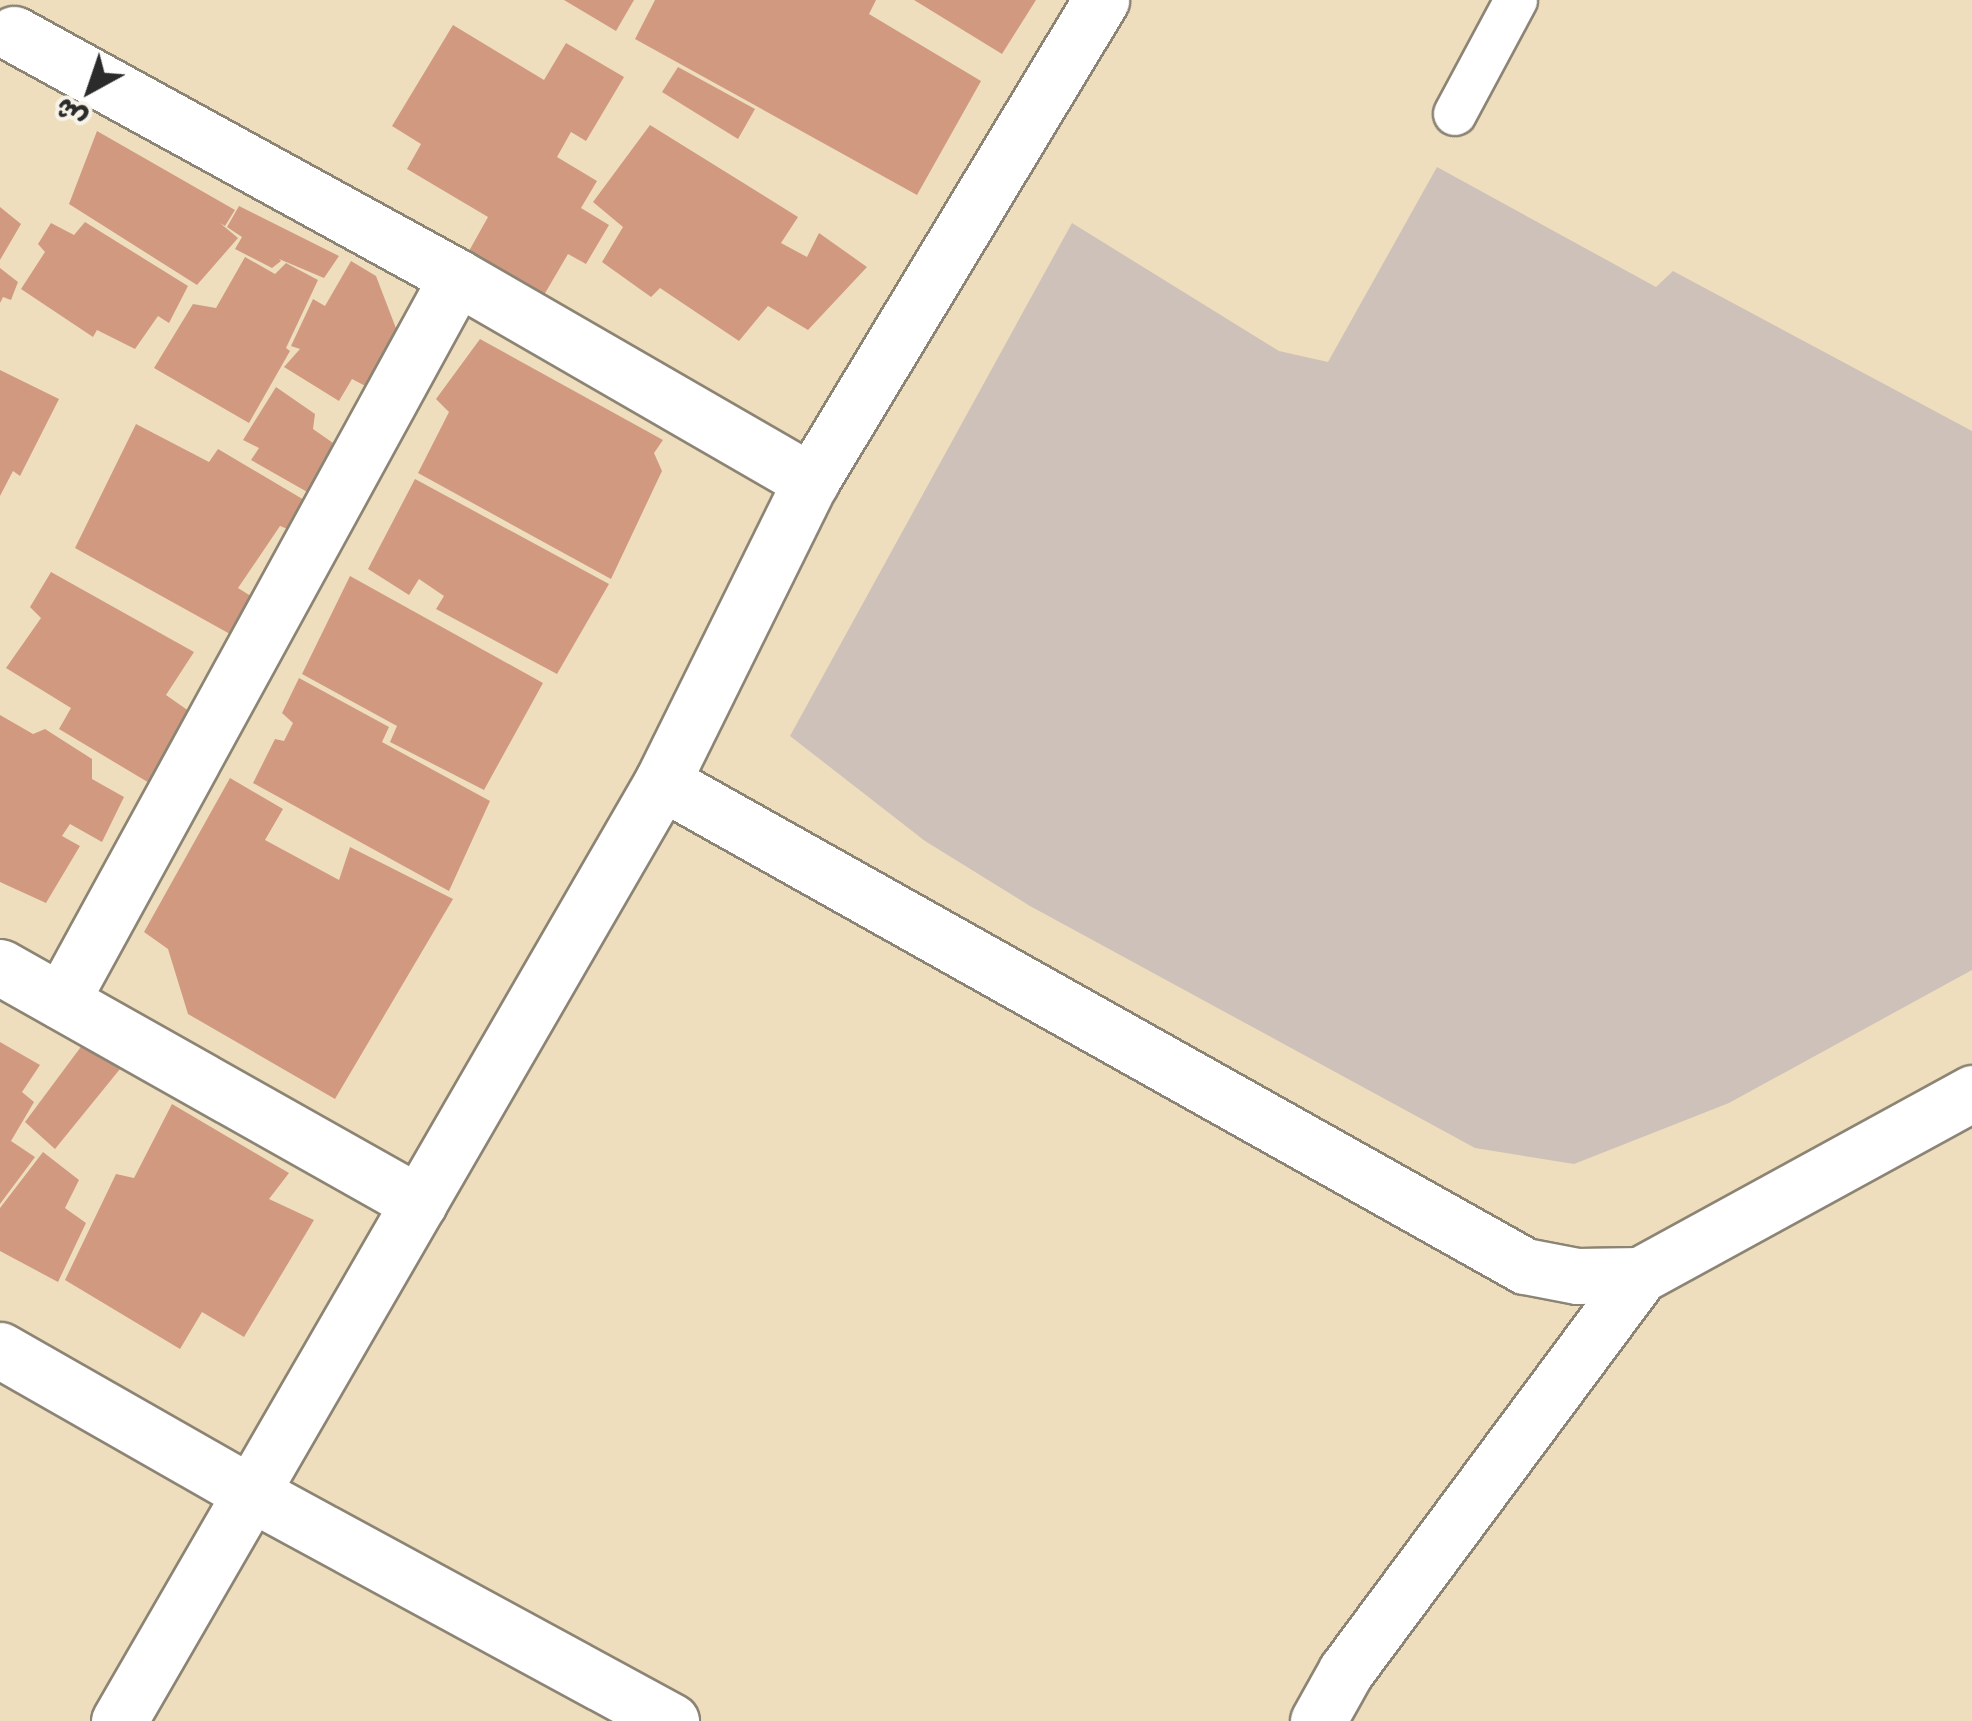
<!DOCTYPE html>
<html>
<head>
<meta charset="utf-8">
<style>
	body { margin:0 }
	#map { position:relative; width:1972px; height:1721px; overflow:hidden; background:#eedebd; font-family:Caveat,"Playpen Sans Arabic",sans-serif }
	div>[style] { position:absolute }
	.industrial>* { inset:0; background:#cec1b9 }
	.building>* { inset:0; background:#d19a80 }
	.roads { filter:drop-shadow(2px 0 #8c8474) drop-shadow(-2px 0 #8c8474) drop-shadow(0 2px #8c8474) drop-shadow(0 -2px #8c8474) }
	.lane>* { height:42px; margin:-21px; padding:0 21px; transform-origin:21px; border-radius:21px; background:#fff }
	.street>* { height:55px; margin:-27.5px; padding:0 27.5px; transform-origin:27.5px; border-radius:27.5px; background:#fff }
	span { translate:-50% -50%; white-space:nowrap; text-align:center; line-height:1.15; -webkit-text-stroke:10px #f7f3e8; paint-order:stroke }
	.north { position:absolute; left:40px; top:40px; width:100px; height:100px; -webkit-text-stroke:8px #f7f3e8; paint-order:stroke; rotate:220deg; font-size:28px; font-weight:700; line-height:40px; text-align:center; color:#2b2b2b }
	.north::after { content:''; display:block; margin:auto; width:35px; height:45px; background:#2b2b2b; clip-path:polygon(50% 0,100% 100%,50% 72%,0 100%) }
</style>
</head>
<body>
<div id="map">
	<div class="industrial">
		<i style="clip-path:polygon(1437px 167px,1656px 287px,1673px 271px,1972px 431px,1972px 970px,1729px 1103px,1574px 1164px,1475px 1148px,1030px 906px,925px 841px,790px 736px,1072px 223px,1279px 351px,1328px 362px)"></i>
	</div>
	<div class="building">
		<i style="clip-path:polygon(564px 0,634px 0,616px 31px)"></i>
		<i style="clip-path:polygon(655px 0,876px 0,869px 14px,981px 81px,917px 195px,635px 39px)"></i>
		<i style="clip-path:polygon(914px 0,1036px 0,1002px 54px)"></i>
		<i style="clip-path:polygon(453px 25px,544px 80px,566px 43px,624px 77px,586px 141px,571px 132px,557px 157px,597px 181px,581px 208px,609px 225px,586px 264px,568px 254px,544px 295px,469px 251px,488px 217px,407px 169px,421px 144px,392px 126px)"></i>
		<i style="clip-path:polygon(678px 67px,755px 109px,738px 139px,662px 92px)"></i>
		<i style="clip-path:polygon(650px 125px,798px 217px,781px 243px,807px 257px,819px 233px,867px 267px,808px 330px,768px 306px,739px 341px,660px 288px,651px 297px,602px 262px,623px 227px,593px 202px)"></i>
		<i style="clip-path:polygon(97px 131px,235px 210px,225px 226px,220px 223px,238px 238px,197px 285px,69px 204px)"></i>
		<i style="clip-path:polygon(239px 206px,339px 256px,324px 278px,279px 259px,281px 261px,272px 268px,235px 249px,242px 237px,227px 227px)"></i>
		<i style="clip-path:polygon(0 207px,21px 224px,0 260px)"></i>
		<i style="clip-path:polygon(85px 222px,188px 286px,169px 323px,158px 316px,135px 349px,97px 330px,93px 337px,21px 289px,45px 252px,38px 244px,51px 223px,74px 235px)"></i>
		<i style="clip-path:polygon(245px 257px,275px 274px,286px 263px,318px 280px,286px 348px,290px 351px,249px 423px,154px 368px,193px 304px,216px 308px)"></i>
		<i style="clip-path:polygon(351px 261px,376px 276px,402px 344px,373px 390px,352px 379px,339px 401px,284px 367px,300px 349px,291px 346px,313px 299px,325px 306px)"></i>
		<i style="clip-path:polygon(0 268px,18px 282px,11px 300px,3px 297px,0 303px)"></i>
		<i style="clip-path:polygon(480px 339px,663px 440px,654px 453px,662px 471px,611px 579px,418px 473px,449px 412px,436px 399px)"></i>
		<i style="clip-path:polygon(0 370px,59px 399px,20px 476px,13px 471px,0 496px)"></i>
		<i style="clip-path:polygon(276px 387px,315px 414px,313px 429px,346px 452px,323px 501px,251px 460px,259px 448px,243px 440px)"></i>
		<i style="clip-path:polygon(136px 424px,209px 462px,218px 449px,321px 510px,308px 537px,280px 526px,238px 588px,262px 603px,248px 644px,75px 548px)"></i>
		<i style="clip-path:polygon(415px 479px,609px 584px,557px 674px,436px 609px,444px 596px,419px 579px,409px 595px,368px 569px)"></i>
		<i style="clip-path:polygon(51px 572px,194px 652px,166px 695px,206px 723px,161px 790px,59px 729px,71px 708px,6px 668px,41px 618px,30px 607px)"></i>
		<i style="clip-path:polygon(350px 576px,543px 683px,484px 790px,390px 742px,397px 726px,302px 674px)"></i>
		<i style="clip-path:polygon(299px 678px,389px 727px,382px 742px,490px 801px,449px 891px,253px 783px,275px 739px,284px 741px,293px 723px,282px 713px)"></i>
		<i style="clip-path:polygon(0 715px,33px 734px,45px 729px,92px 759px,92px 779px,124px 797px,102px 842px,70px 824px,62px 836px,80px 846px,46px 903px,0 882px)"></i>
		<i style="clip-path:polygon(230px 778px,283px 809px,265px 840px,339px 880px,350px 847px,453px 899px,335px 1099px,188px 1014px,168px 949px,144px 932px)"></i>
		<i style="clip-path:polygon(0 1042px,40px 1065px,22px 1092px,34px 1102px,11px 1141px,35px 1157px,0 1204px)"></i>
		<i style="clip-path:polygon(83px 1044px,120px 1069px,55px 1149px,25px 1122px)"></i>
		<i style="clip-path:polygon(172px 1104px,289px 1173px,269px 1199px,314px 1220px,244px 1337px,202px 1312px,180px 1349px,65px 1280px,116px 1174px,134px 1178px)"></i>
		<i style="clip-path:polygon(43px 1152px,79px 1180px,65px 1208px,86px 1223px,58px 1282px,0 1251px,0 1208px)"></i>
	</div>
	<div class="roads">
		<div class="lane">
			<i style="left:1455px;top:114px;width:129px;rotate:-61.8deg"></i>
		</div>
		<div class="street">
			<i style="left:14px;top:34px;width:505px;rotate:28.75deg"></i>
			<i style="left:457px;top:277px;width:409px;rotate:30deg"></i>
			<i style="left:662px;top:782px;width:989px;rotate:29.29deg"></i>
			<i style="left:1525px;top:1266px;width:53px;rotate:10.9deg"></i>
			<i style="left:1577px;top:1276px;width:63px;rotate:-0.9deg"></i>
			<i style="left:1640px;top:1275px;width:379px;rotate:-28.7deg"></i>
			<i style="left:0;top:967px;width:481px;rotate:29.4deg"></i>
			<i style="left:61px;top:1001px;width:825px;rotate:-61.32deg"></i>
			<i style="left:0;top:1350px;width:289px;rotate:29.7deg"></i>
			<i style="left:251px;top:1493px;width:478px;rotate:28.5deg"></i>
			<i style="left:119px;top:1721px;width:1085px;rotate:-59.96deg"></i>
			<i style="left:662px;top:782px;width:336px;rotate:-63.7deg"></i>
			<i style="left:811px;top:481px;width:562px;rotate:-58.91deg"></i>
			<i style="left:1318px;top:1721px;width:57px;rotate:-60.8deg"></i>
			<i style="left:1346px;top:1671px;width:493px;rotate:-53.4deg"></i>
		</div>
	</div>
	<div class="north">ش</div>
</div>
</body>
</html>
